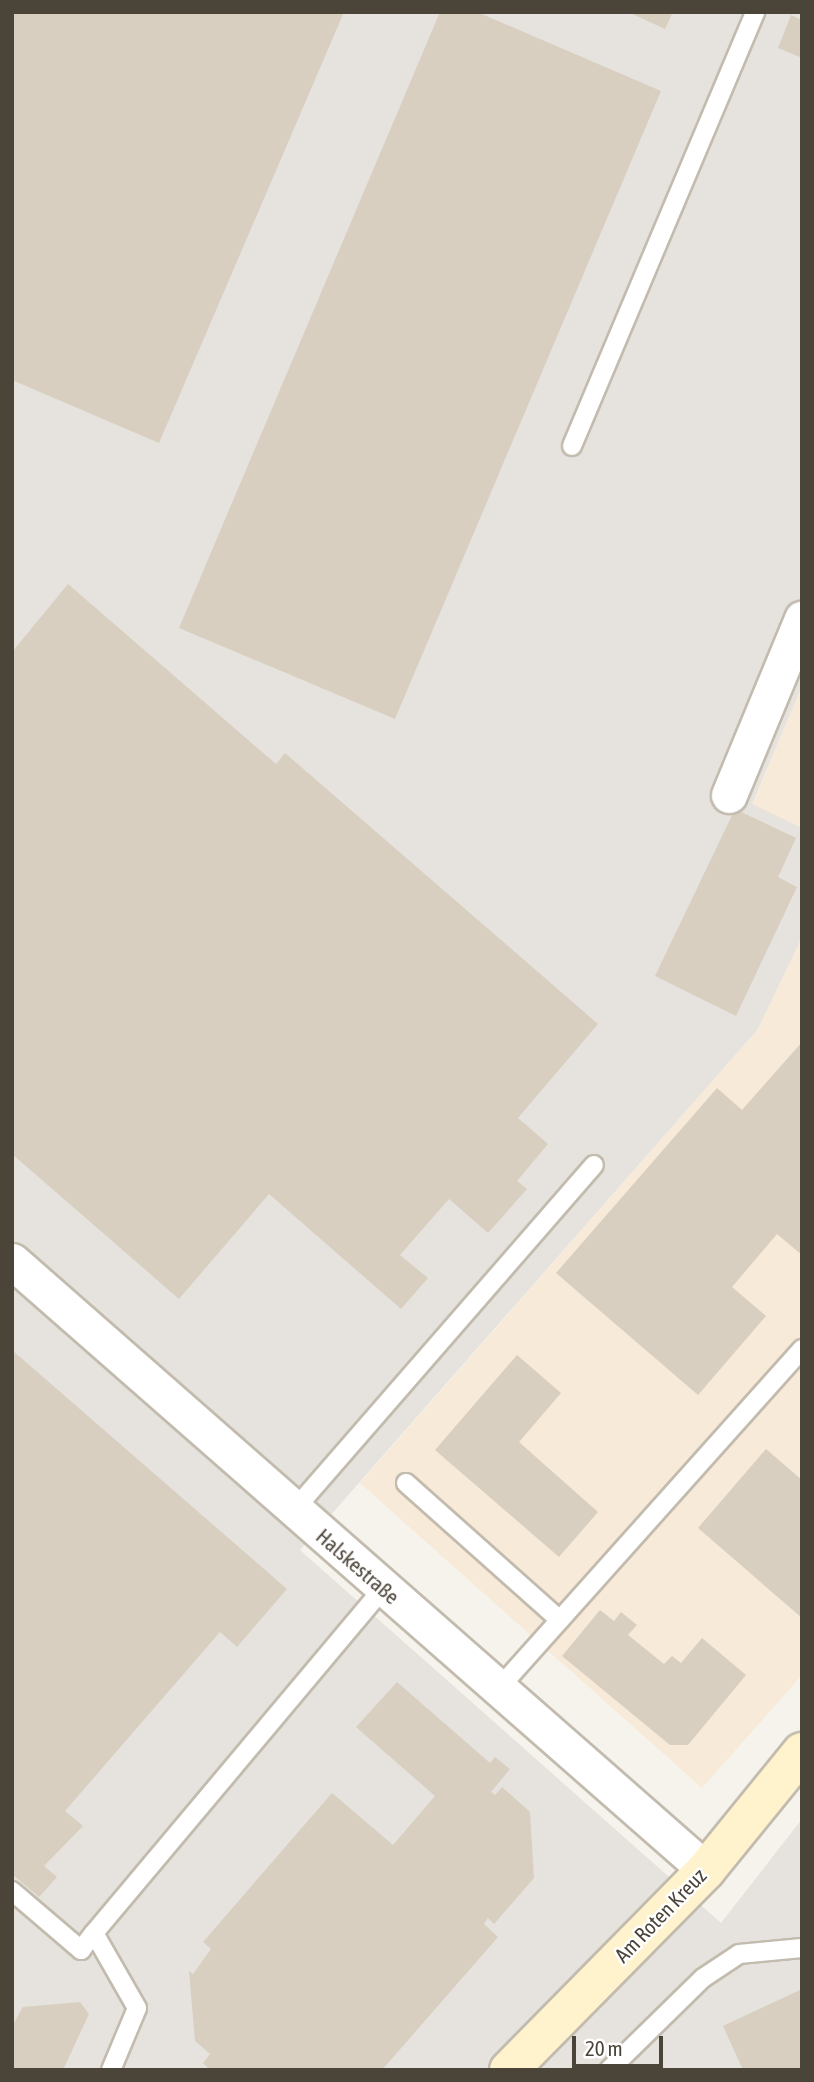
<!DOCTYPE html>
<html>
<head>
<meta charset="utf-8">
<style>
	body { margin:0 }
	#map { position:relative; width:814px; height:2082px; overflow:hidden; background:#f6f3ec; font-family:"Asap Condensed",sans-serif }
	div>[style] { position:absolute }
	.commercial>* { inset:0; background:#f7ead8 }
	.industrial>* { inset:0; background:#e6e2dd }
	.building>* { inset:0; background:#d8cfc1 }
	.roads { filter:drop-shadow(2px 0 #c2bbae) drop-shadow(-2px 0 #c2bbae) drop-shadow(0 2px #c2bbae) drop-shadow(0 -2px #c2bbae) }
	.lane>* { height:18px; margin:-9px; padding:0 9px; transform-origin:9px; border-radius:9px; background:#fff }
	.street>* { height:35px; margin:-17.5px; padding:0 17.5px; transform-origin:17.5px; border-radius:17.5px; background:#fff }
	.secondary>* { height:38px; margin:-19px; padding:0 19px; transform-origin:19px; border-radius:19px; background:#fff3cd }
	span { translate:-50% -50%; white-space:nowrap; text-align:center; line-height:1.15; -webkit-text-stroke:5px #fff; paint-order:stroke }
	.street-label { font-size:21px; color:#4b4439 }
	.frame { position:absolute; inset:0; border:14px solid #4b4439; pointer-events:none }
	.scale { position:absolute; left:572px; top:2036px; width:91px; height:32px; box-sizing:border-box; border:4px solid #4b4439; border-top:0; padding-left:9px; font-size:21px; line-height:24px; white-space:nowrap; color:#4b4439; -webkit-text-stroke:5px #fff; paint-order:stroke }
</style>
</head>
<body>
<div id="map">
	<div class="commercial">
		<i style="clip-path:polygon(802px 686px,802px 828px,752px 805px)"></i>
		<i style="clip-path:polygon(802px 937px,802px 1675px,702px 1788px,360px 1483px,758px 1029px)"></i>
	</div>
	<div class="industrial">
		<i style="clip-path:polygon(12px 12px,802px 12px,802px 686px,752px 804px,802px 828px,802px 937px,758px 1029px,300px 1550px,721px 1923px,802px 1819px,802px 2070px,12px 2070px)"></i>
	</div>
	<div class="building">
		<i style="clip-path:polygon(12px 12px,344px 12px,159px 443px,12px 380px)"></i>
		<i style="clip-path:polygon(440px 12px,477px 12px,661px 91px,395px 719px,179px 628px)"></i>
		<i style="clip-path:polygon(628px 12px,673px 12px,665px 29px)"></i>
		<i style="clip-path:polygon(791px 15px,802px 20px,802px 58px,778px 48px)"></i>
		<i style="clip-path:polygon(68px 584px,276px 764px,285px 753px,598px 1024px,518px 1118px,548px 1144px,517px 1181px,527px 1189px,488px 1233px,449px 1199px,400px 1255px,428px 1278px,401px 1309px,269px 1194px,179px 1299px,12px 1154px,12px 652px)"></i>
		<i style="clip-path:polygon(735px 809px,796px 838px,778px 877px,797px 887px,736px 1016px,655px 976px)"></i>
		<i style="clip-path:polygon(802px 1042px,802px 1255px,777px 1234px,732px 1287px,766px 1316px,698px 1395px,556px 1273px,717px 1088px,742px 1110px)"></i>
		<i style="clip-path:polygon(12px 1350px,287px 1589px,237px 1647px,220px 1632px,65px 1811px,83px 1826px,44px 1866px,57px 1877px,39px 1897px,12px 1874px)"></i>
		<i style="clip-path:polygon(517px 1355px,561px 1393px,519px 1442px,598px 1512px,559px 1557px,435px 1450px)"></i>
		<i style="clip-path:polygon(766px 1449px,802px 1480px,802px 1618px,698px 1528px)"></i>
		<i style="clip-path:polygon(600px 1610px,614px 1621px,621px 1612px,637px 1625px,628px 1635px,664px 1664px,672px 1656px,681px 1663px,702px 1638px,746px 1675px,688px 1745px,670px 1745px,562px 1656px)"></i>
		<i style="clip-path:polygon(397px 1682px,490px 1763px,495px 1757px,510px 1769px,491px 1792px,495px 1795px,502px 1787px,530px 1812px,534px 1878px,494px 1924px,488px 1918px,484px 1924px,498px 1937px,382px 2070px,210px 2070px,203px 2063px,210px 2054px,195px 2041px,189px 1971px,193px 1974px,211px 1949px,203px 1942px,332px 1793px,393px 1845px,435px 1796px,356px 1727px)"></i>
		<i style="clip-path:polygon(802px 1989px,802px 2070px,743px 2070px,723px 2026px)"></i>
		<i style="clip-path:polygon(80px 2002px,89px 2014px,63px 2070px,12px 2070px,12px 2026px,23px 2007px)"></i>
	</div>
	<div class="roads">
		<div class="lane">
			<i style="left:572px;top:446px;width:471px;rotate:-67.1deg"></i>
			<i style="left:406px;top:1483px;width:206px;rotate:41.7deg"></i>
			<i style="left:294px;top:1510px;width:457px;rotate:-49deg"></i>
			<i style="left:499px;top:1688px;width:455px;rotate:-48.2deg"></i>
			<i style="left:12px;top:1891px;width:91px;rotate:40.5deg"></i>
			<i style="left:81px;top:1950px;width:21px;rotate:-53deg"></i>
			<i style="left:111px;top:2070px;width:67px;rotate:-67.2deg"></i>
			<i style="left:137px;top:2008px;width:86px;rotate:-119.8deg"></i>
			<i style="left:94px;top:1933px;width:449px;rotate:-50deg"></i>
			<i style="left:609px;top:2070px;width:132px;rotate:-44.4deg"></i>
			<i style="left:703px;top:1978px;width:43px;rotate:-33.7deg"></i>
			<i style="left:739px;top:1954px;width:63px;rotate:-5.4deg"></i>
		</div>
		<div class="street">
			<i style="left:729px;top:795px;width:191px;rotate:-67.5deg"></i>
			<i style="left:12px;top:1261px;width:923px;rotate:41.27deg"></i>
		</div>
		<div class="secondary">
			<i style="left:509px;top:2070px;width:281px;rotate:-45.4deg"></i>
			<i style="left:706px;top:1870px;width:152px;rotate:-50.9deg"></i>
		</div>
	</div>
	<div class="street-label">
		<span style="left:358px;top:1566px;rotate:41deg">Halskestraße</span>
		<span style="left:660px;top:1915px;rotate:-46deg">Am Roten Kreuz</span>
	</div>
	<div class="frame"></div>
	<div class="scale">20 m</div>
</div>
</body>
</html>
